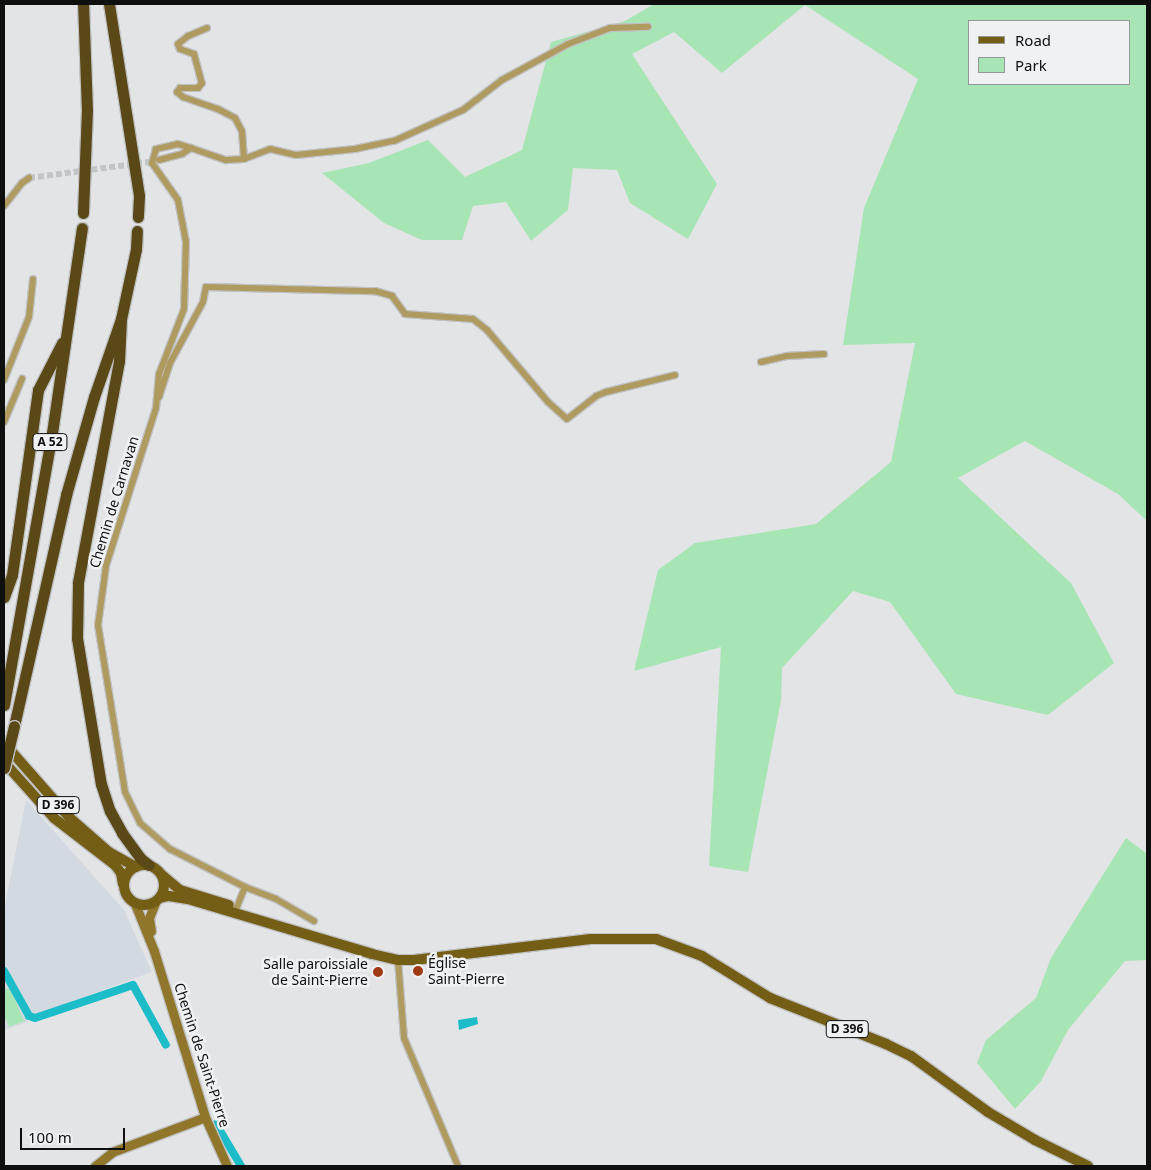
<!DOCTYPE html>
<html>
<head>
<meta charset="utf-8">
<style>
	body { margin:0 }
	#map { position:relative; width:1151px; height:1170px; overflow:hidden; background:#e3e4e6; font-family:"Noto Sans",sans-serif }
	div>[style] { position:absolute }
	.built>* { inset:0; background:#d3d9e1 }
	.green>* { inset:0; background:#a8e5b5 }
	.water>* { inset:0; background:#1cbcc9 }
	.canal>* { height:8px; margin:-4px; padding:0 4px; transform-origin:4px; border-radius:4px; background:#1cbcc9 }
	.street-tunnel>* { height:6px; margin-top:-3px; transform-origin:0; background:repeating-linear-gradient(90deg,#c3c4c6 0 6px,transparent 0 9px) }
	.roads { filter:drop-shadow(1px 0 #c1c2c4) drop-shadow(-1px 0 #c1c2c4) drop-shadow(0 1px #c1c2c4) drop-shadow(0 -1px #c1c2c4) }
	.street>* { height:6px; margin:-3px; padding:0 3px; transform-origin:3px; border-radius:3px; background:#af9a60 }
	.secondary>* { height:9px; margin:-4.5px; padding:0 4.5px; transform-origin:4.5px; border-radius:4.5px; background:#8f762b }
	.primary>* { height:10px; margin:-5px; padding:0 5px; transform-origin:5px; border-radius:5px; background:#745d14 }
	.primary>.ring { margin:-5px; padding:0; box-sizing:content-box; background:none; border:10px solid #745d14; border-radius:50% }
	.highway>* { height:11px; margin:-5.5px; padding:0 5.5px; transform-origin:5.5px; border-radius:5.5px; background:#5a4916 }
	.bridges { filter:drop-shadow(1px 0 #c1c2c4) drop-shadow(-1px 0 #c1c2c4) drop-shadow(0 1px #c1c2c4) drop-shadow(0 -1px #c1c2c4) }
	.highway-bridge>* { height:11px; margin:-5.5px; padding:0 5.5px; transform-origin:5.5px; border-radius:5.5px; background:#5a4916 }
	.dots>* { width:14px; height:14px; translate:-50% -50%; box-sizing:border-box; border:2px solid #f0f1f3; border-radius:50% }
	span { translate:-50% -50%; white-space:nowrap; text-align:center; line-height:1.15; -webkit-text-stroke:5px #f0f1f3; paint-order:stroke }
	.shield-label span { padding:1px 4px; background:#f0f1f3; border:1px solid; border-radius:4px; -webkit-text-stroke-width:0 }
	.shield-label { font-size:12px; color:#0f0f10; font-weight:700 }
	.street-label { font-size:14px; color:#0f0f10 }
	.poi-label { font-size:14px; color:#0f0f10 }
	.left { translate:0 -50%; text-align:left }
	.right { translate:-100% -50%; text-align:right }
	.frame { position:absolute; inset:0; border:5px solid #0f0f10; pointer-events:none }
	.legend { position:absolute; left:968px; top:20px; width:162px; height:65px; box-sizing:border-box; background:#f0f1f3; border:1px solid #969798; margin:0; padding:6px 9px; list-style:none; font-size:15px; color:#0f0f10 }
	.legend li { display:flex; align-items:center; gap:10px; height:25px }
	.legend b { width:25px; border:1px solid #969798 }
	.scale { position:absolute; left:20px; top:1128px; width:105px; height:22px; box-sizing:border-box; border:2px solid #0f0f10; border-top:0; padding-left:6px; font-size:15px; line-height:18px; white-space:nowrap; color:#0f0f10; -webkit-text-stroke:4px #f0f1f3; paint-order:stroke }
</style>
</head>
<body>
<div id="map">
	<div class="built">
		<i style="clip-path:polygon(26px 800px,124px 910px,152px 972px,26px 1018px,28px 1022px,4px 1030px,4px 911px)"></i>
	</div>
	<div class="green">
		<i style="clip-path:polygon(evenodd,654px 4px,1147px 4px,1147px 521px,1118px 494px,1025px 441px,958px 478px,1071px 583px,1114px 663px,1048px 715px,956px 694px,890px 602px,853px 591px,782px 668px,781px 700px,748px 872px,709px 866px,721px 647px,634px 671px,658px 570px,695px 543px,816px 524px,891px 462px,915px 343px,843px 345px,864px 208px,918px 79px,805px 5px,722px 73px,674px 32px,632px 54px,717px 184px,688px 239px,630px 203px,617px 170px,573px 168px,568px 210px,531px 241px,506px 202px,473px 206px,462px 240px,422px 240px,384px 223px,322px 173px,369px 163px,428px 140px,465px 177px,522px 150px,551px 42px,625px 21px,654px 4px,970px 21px,1130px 21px,1130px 84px,970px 84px,970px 21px)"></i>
		<i style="clip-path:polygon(1126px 838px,1147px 854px,1147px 960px,1125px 961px,1068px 1030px,1041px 1081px,1015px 1109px,977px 1063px,986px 1040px,1036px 998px,1051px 958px)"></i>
		<i style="clip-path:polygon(10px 988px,24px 1021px,9px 1027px,4px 1015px,4px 990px)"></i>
	</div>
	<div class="water">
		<i style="clip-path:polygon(477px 1017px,478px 1024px,459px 1030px,458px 1020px)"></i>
	</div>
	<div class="canal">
		<i style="left:4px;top:971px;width:51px;rotate:60.9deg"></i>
		<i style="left:29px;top:1016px;width:6px;rotate:18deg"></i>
		<i style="left:35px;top:1018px;width:103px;rotate:-18.6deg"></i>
		<i style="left:133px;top:985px;width:68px;rotate:61.2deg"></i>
		<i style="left:216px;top:1124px;width:49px;rotate:59.2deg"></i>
	</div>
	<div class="street-tunnel">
		<i style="left:29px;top:178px;width:129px;rotate:-7.6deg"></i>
	</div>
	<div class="roads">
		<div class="street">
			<i style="left:207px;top:28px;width:21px;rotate:157deg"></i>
			<i style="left:188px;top:36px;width:13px;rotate:141deg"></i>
			<i style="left:178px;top:44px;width:5px;rotate:68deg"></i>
			<i style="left:180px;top:49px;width:15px;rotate:20deg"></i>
			<i style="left:194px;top:54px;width:30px;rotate:75deg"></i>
			<i style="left:202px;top:83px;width:6px;rotate:129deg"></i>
			<i style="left:198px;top:88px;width:18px;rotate:180deg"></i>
			<i style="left:180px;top:88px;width:5px;rotate:127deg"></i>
			<i style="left:177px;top:92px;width:8px;rotate:40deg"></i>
			<i style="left:183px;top:97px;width:37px;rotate:19deg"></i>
			<i style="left:218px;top:109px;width:19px;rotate:28deg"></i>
			<i style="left:235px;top:118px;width:15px;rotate:62deg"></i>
			<i style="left:242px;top:131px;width:28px;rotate:86deg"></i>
			<i style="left:191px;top:148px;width:14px;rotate:-163deg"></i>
			<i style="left:178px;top:144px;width:23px;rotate:167deg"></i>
			<i style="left:156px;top:149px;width:15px;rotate:106deg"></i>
			<i style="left:152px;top:163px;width:45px;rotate:54.9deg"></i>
			<i style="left:178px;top:200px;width:43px;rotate:79.2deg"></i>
			<i style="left:186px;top:242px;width:67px;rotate:91.7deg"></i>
			<i style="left:184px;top:309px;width:70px;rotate:111deg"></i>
			<i style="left:159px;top:374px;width:34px;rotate:95deg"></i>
			<i style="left:156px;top:408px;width:166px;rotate:107.6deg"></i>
			<i style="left:106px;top:566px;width:60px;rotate:97.7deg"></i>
			<i style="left:98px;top:625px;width:169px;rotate:80.8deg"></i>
			<i style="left:125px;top:792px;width:34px;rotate:64deg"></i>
			<i style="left:140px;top:823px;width:40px;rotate:41deg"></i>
			<i style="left:170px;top:849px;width:84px;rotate:26.9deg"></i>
			<i style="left:245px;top:887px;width:22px;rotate:112deg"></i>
			<i style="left:159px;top:160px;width:24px;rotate:-15deg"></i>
			<i style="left:182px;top:154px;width:11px;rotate:-34deg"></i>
			<i style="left:191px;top:148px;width:37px;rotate:19deg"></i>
			<i style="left:226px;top:160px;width:18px;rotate:-3deg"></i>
			<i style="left:244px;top:159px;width:28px;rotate:-21deg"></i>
			<i style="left:270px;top:149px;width:27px;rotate:13deg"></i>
			<i style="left:296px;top:155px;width:59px;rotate:-5.8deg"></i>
			<i style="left:355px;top:149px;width:40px;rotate:-12deg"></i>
			<i style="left:394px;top:141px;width:76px;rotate:-24.2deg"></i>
			<i style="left:463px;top:110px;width:49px;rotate:-37.6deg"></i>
			<i style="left:502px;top:80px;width:75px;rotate:-28.6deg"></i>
			<i style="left:568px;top:44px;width:45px;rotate:-20.9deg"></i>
			<i style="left:610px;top:28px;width:38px;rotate:-2deg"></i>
			<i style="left:4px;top:206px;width:29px;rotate:-52deg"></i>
			<i style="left:22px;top:183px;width:9px;rotate:-36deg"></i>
			<i style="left:761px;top:362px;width:27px;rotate:-13deg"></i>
			<i style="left:787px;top:356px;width:37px;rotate:-3deg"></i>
			<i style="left:4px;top:380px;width:68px;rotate:-68.4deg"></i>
			<i style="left:29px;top:317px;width:38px;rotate:-84deg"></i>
			<i style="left:159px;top:397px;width:36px;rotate:-72deg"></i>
			<i style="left:170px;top:363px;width:69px;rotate:-61.6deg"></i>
			<i style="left:203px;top:302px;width:15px;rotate:-79deg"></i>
			<i style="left:206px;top:287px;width:169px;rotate:1.4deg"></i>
			<i style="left:375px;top:291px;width:18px;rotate:16deg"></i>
			<i style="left:392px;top:296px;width:22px;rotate:54deg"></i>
			<i style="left:405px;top:314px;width:68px;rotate:4.2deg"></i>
			<i style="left:473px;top:319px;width:18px;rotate:38deg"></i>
			<i style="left:487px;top:330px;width:94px;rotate:49.7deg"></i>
			<i style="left:548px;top:402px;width:25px;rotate:42deg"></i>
			<i style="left:567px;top:419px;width:37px;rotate:-38deg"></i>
			<i style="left:596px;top:396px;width:11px;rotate:-22deg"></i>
			<i style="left:606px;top:392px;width:71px;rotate:-13.8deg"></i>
			<i style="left:4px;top:422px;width:47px;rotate:-67.3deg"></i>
			<i style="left:245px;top:887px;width:33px;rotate:21deg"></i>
			<i style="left:276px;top:899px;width:44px;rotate:30.1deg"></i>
			<i style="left:398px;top:960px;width:78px;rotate:85.6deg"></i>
			<i style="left:404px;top:1038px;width:139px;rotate:67.1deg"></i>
		</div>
		<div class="secondary">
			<i style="left:135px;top:904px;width:51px;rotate:68deg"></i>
			<i style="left:154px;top:951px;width:174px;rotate:72.9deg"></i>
			<i style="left:205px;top:1117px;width:54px;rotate:65.8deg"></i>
			<i style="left:151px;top:931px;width:13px;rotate:-99deg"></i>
			<i style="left:149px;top:918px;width:16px;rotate:-68deg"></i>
			<i style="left:95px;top:1166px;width:22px;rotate:-39deg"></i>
			<i style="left:112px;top:1152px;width:99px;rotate:-20.6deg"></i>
		</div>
		<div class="primary">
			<i style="left:4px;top:743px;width:100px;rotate:48.7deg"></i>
			<i style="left:70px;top:818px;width:52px;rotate:41.1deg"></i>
			<i style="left:109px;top:852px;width:31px;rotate:29deg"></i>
			<i style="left:4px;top:762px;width:75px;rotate:48.2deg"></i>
			<i style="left:54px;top:818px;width:77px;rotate:37.6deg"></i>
			<i style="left:115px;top:865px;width:10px;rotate:53deg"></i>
			<i style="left:121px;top:873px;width:11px;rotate:80deg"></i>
			<i class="ring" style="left:124px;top:865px;width:30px;height:30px"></i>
			<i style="left:162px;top:875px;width:23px;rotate:40deg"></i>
			<i style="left:180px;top:890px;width:51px;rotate:17deg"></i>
			<i style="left:160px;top:898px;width:9px;rotate:-13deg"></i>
			<i style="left:169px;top:896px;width:19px;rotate:9deg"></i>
			<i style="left:188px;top:899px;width:192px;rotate:16.6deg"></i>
			<i style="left:372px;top:954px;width:27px;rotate:13deg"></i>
			<i style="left:398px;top:960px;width:16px"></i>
			<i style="left:414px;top:960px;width:178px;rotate:-6.8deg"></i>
			<i style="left:591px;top:939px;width:65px"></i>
			<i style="left:656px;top:939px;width:49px;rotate:20.3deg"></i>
			<i style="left:702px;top:956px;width:80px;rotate:31.7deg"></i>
			<i style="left:770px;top:998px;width:125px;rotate:21.6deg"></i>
			<i style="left:886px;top:1044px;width:28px;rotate:26deg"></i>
			<i style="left:911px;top:1056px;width:95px;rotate:36deg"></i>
			<i style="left:988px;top:1112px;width:55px;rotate:30.8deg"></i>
			<i style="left:1035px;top:1140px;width:59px;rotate:26.1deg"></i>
		</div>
		<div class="highway">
			<i style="left:109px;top:4px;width:194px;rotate:81.1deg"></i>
			<i style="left:139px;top:196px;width:21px;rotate:93deg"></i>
			<i style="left:83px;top:213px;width:102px;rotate:-87.8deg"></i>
			<i style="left:87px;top:111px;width:107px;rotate:-92.1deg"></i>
			<i style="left:121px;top:319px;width:42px;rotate:92.7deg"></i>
			<i style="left:119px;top:361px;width:226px;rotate:100.5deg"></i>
			<i style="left:78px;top:583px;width:55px;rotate:91deg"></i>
			<i style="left:77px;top:638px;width:148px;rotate:80.7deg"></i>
			<i style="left:101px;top:784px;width:28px;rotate:72deg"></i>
			<i style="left:110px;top:811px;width:25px;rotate:61deg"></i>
			<i style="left:122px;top:833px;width:31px;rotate:54deg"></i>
			<i style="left:140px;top:858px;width:11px;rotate:38deg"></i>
			<i style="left:4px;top:597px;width:23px;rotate:-70deg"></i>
			<i style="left:12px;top:575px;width:187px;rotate:-82deg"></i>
			<i style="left:38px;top:390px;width:53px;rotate:-62.9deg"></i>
			<i style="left:4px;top:705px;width:276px;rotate:-80deg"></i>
			<i style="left:52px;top:433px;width:207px;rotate:-81.7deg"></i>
			<i style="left:14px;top:726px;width:237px;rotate:-77.3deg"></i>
			<i style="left:66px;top:495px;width:102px;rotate:-74.1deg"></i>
			<i style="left:94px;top:397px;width:83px;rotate:-70.9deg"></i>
			<i style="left:121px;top:319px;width:72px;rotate:-77.9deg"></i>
			<i style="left:136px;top:249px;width:18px;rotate:-87deg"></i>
		</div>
	</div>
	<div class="bridges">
		<div class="highway-bridge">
			<i style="left:4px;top:768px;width:43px;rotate:-76.6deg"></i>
		</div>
	</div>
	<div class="dots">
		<i style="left:418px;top:971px;background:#a03a14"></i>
		<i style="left:378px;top:972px;background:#a03a14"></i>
	</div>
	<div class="shield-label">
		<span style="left:50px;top:442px">A 52</span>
		<span style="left:58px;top:805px">D 396</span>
		<span style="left:847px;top:1029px">D 396</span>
	</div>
	<div class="street-label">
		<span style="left:114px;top:502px;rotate:-73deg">Chemin de Carnavan</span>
		<span style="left:202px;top:1055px;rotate:72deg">Chemin de Saint-Pierre</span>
	</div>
	<div class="poi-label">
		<span class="left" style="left:428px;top:971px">Église<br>Saint-Pierre</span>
		<span class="right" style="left:368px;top:972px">Salle paroissiale<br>de Saint-Pierre</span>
	</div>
	<div class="frame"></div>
	<ul class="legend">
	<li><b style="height:6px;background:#745d14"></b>Road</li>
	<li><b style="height:14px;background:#a8e5b5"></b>Park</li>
	</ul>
	<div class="scale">100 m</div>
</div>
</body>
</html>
